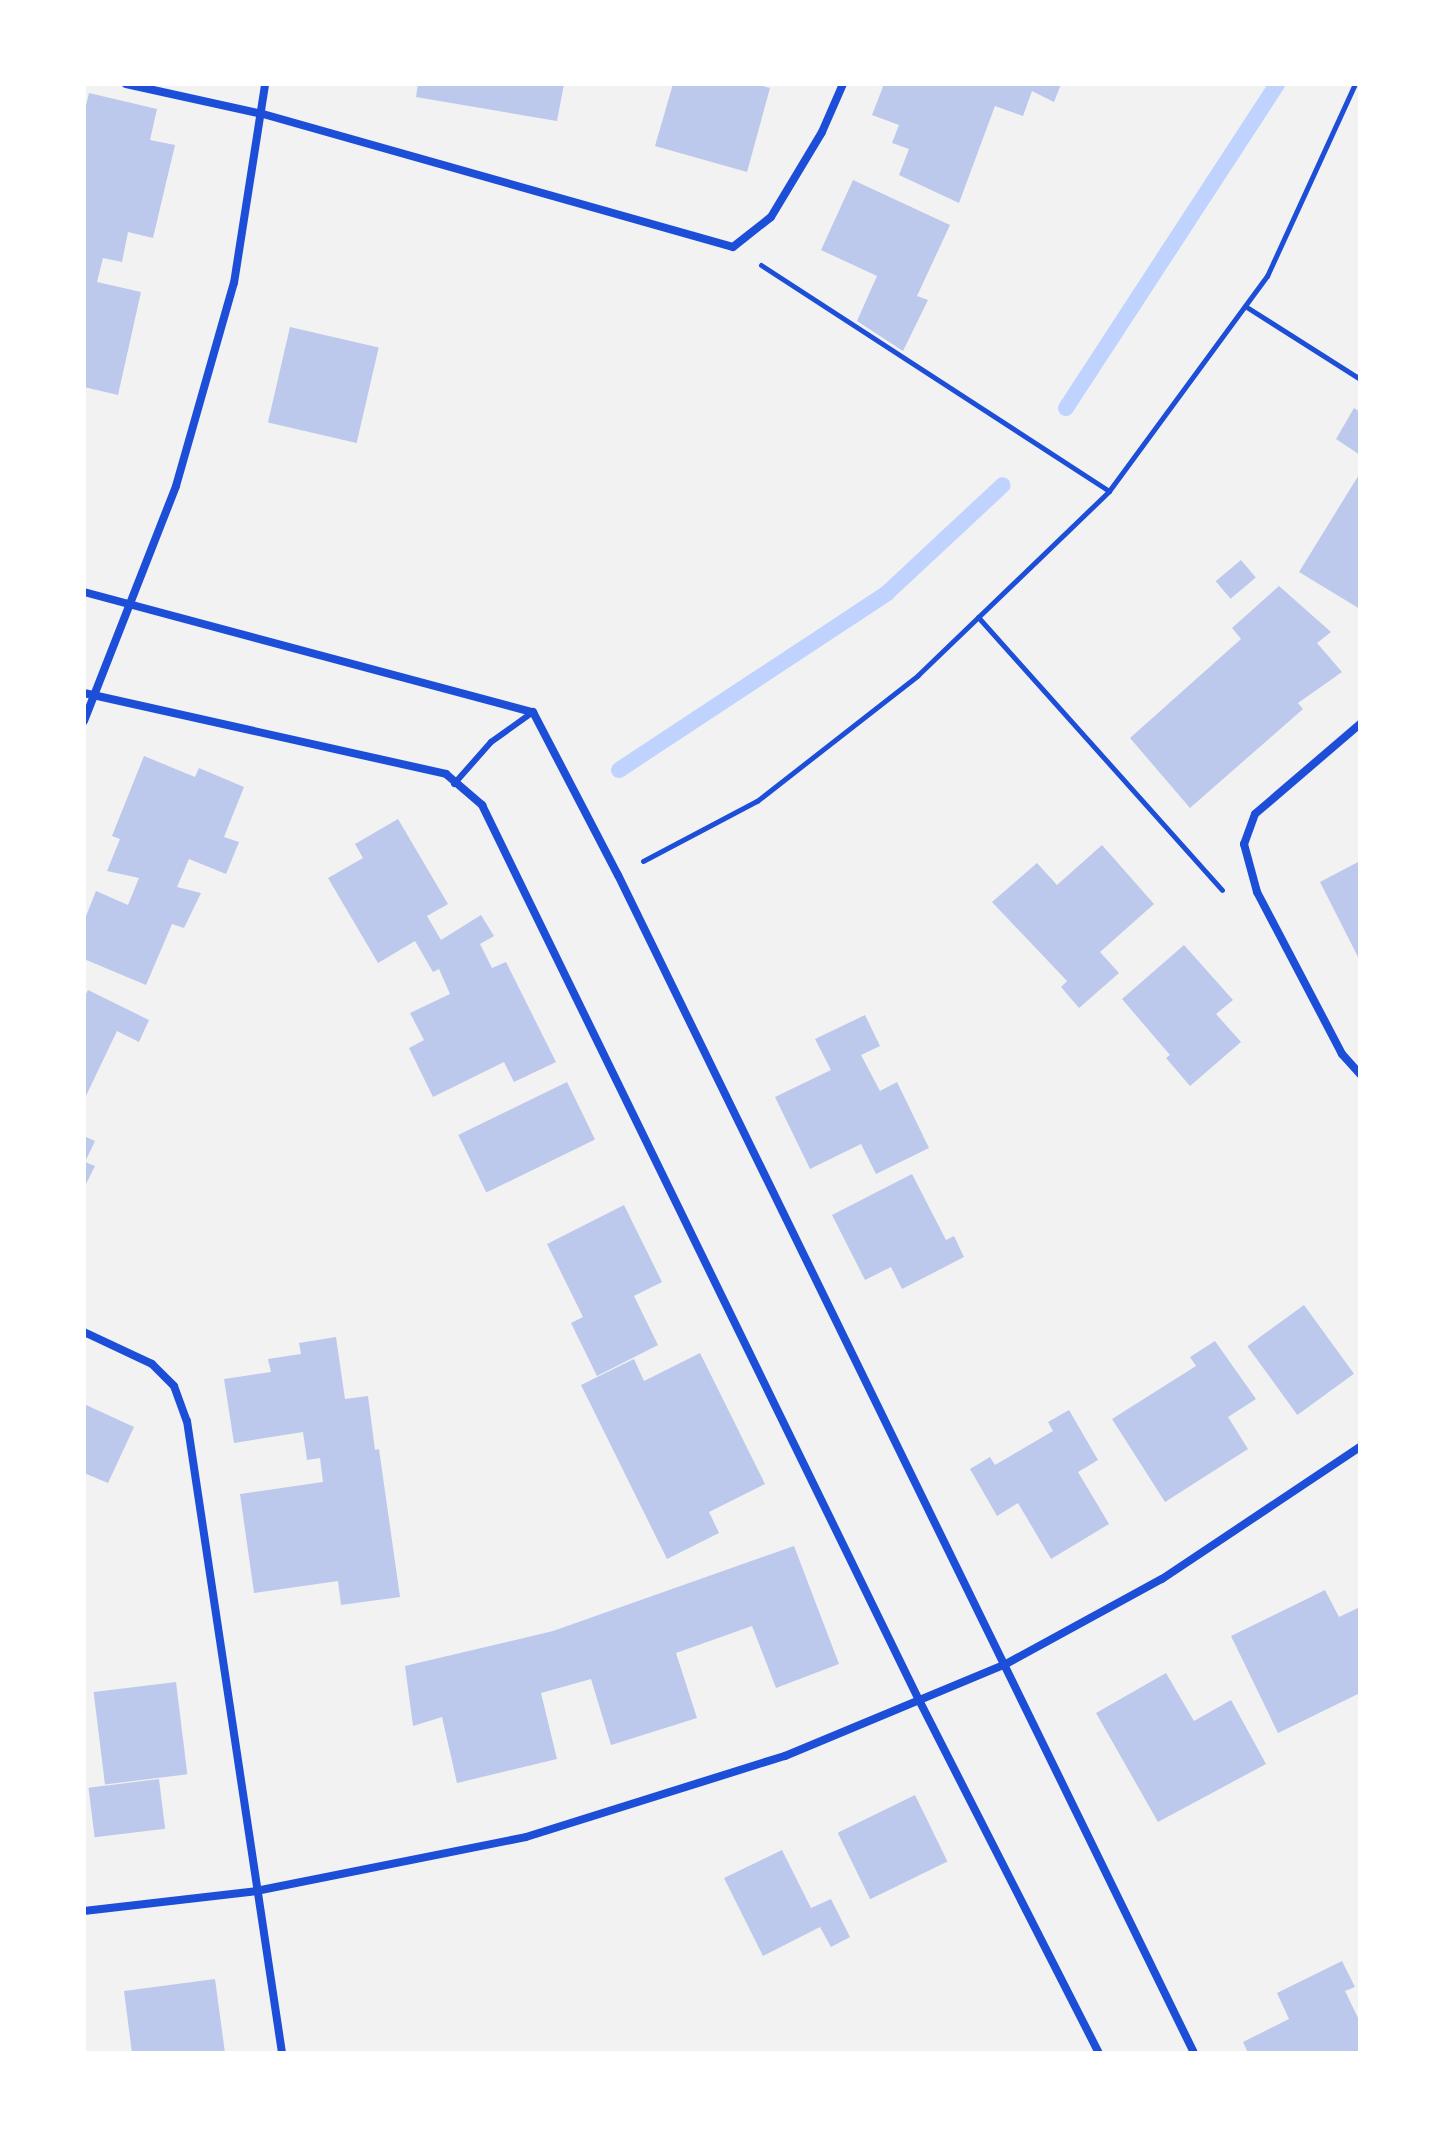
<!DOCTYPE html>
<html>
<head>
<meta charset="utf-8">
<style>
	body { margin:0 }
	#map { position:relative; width:1444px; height:2137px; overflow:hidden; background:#f2f2f2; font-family:"IBM Plex Serif",serif }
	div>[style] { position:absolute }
	.stream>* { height:16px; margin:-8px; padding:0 8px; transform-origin:8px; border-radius:8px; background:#bfd3fe }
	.building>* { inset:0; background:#bdc9ec; transform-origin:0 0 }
	.path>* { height:5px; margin:-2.5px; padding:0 2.5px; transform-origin:2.5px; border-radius:2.5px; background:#1d4ed8 }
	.service>* { height:6px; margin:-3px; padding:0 3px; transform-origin:3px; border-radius:3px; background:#1d4ed8 }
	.minor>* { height:8px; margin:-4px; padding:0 4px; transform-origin:4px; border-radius:4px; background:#1d4ed8 }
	span { translate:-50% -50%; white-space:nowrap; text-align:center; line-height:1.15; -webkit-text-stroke:8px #fff; paint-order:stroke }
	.frame { position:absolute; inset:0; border:86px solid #fff; pointer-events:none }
</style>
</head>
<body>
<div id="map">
	<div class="stream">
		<i style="left:1066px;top:408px;width:387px;rotate:-56.9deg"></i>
		<i style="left:619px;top:770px;width:321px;rotate:-33.4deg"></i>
		<i style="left:887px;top:593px;width:158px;rotate:-43deg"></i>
	</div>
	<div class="building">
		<i style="clip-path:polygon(418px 84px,564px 84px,557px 121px,416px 97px)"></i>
		<i style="clip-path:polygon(673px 84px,755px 84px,770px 88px,747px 172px,655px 146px)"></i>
		<i style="clip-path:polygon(884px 84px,1061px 84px,1054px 102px,1032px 91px,1023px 116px,995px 106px,959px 203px,899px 175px,909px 149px,892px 143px,899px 125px,872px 115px)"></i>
		<i style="clip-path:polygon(89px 93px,157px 109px,150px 140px,175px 145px,153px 238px,128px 232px,122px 262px,103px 258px,97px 282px,141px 292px,118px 395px,84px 387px,84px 114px)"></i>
		<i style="clip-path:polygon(853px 180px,950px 225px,917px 296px,928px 300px,903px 351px,857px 321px,877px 276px,821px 250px)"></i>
		<i style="left:290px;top:327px;width:91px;height:98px;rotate:13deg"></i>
		<i style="clip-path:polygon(1354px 408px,1360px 412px,1360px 455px,1336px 439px)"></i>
		<i style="clip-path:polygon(1360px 473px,1360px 609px,1299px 572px)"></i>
		<i style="left:1241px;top:560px;width:23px;height:33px;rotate:50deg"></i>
		<i style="clip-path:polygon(1279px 586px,1331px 632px,1317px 643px,1342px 672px,1298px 703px,1303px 709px,1190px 808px,1130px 738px,1241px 639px,1232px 628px)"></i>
		<i style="clip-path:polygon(144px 756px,195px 777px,199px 768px,244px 787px,224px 837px,239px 842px,226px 874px,189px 859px,177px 887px,201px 893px,184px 928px,172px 924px,146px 985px,84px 959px,84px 921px,96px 891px,128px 905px,139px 878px,107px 871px,120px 839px,112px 836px)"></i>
		<i style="clip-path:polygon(398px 819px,448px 904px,427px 916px,441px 940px,481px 915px,494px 936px,480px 944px,492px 968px,506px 962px,556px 1062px,514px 1082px,504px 1062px,433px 1097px,409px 1048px,424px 1040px,410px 1013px,450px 994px,439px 969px,433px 972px,415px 941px,378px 963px,328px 878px,363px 858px,355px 844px)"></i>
		<i style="clip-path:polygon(1102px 845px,1154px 904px,1100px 952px,1119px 973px,1079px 1008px,1061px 987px,1067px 981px,992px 902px,1037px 863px,1057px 885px)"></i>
		<i style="clip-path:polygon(1360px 861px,1360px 961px,1320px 882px)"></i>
		<i style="clip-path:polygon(1184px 945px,1233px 1000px,1216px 1014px,1241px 1042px,1190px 1086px,1166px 1058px,1170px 1055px,1122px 999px)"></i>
		<i style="clip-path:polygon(88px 990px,149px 1020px,139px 1042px,117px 1031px,84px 1100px,84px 998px)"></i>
		<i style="clip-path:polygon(865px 1015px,880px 1046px,861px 1055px,880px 1091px,897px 1082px,929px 1148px,876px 1174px,861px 1144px,810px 1169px,775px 1097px,831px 1070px,815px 1039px)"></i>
		<i style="left:567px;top:1082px;width:64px;height:121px;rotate:64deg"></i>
		<i style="clip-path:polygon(84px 1136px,95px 1141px,85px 1162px,95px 1166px,84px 1188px)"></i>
		<i style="clip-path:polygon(912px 1174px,946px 1240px,954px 1236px,964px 1257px,902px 1289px,891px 1267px,865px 1280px,832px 1215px)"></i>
		<i style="clip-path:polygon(624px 1205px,662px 1282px,634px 1296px,658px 1345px,597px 1376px,571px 1323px,583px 1317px,547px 1244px)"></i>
		<i style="left:1304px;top:1305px;width:85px;height:70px;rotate:54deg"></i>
		<i style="clip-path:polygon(336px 1337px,345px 1399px,368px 1396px,375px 1450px,379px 1449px,400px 1597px,341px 1605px,338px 1581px,254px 1593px,240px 1494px,323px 1482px,320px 1458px,307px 1460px,303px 1432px,234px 1443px,224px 1379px,271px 1372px,268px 1359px,301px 1354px,299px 1343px)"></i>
		<i style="clip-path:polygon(1215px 1341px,1256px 1399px,1228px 1417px,1248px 1449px,1165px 1502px,1112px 1419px,1196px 1366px,1190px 1357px)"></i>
		<i style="clip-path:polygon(700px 1353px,765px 1484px,709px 1512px,719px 1533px,667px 1559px,581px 1385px,634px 1359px,644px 1381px)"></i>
		<i style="clip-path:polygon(84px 1404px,134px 1427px,108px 1483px,84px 1473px)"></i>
		<i style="clip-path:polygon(1069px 1410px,1098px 1460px,1078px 1472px,1109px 1524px,1051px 1559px,1018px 1503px,997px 1516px,970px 1469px,990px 1457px,995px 1465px,1053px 1431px,1048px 1422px)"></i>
		<i style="clip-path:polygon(794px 1546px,839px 1664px,776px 1688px,752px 1626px,676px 1653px,697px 1718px,611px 1745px,591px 1679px,541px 1693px,557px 1759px,457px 1783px,442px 1717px,413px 1726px,405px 1666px,553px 1631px)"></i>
		<i style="clip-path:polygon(1325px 1590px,1339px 1617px,1360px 1607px,1360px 1693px,1278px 1733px,1231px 1636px)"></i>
		<i style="clip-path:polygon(1166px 1673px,1194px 1721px,1231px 1700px,1266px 1764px,1158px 1822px,1096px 1713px)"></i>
		<i style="left:176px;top:1682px;width:93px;height:83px;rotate:83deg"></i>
		<i style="left:159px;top:1779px;width:50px;height:71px;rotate:83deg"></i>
		<i style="left:915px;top:1795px;width:74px;height:86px;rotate:64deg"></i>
		<i style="clip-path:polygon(782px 1850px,811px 1908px,831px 1899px,850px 1937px,831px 1947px,820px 1927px,763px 1956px,724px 1878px)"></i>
		<i style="clip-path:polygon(1342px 1961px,1355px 1987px,1345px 1991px,1360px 2022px,1360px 2053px,1248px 2053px,1243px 2042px,1289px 2019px,1277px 1993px)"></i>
		<i style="clip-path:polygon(215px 1979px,225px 2053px,132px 2053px,124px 1991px)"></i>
	</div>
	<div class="path">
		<i style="left:761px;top:265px;width:415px;rotate:33deg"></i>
		<i style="left:1245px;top:306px;width:136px;rotate:32.4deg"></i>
		<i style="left:978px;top:617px;width:366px;rotate:48.2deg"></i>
		<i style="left:643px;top:861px;width:129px;rotate:-27.8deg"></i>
		<i style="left:757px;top:801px;width:204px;rotate:-38deg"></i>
		<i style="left:918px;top:675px;width:265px;rotate:-43.9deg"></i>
		<i style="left:1109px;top:491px;width:267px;rotate:-53.7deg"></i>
		<i style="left:1267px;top:276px;width:211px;rotate:-65.4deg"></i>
	</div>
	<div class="service">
		<i style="left:454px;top:784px;width:56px;rotate:-48.6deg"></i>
		<i style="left:491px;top:742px;width:52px;rotate:-35.5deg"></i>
	</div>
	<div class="minor">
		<i style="left:126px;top:84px;width:140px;rotate:12.4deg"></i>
		<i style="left:263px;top:114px;width:488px;rotate:15.8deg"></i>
		<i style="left:733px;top:247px;width:48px;rotate:-38.3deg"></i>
		<i style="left:771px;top:217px;width:99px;rotate:-59deg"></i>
		<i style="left:822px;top:132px;width:52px;rotate:-66.4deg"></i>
		<i style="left:84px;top:592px;width:465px;rotate:15deg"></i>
		<i style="left:533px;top:712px;width:184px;rotate:62.5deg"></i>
		<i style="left:618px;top:875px;width:1311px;rotate:63.94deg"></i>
		<i style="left:84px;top:693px;width:371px;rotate:12.6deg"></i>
		<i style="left:446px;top:774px;width:48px;rotate:40.7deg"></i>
		<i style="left:482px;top:805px;width:996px;rotate:63.98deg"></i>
		<i style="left:919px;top:1700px;width:396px;rotate:63deg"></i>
		<i style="left:84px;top:721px;width:252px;rotate:-68.6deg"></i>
		<i style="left:176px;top:486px;width:211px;rotate:-74.1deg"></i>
		<i style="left:234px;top:283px;width:201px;rotate:-81.1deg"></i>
		<i style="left:1360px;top:724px;width:138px;rotate:139.4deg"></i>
		<i style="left:1255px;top:814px;width:32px;rotate:110deg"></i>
		<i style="left:1244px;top:844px;width:50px;rotate:74.8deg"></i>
		<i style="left:1257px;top:892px;width:183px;rotate:62.3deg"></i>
		<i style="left:1342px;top:1054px;width:27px;rotate:48deg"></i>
		<i style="left:84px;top:1332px;width:75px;rotate:25.2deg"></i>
		<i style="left:152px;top:1364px;width:31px;rotate:45deg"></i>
		<i style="left:174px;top:1386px;width:37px;rotate:70deg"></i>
		<i style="left:187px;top:1421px;width:639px;rotate:81.45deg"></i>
		<i style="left:84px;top:1911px;width:173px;rotate:-6.6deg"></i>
		<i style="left:256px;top:1891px;width:275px;rotate:-11.3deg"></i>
		<i style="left:526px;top:1837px;width:271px;rotate:-17.4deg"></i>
		<i style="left:785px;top:1756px;width:237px;rotate:-22.6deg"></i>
		<i style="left:1004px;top:1665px;width:180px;rotate:-28.6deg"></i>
		<i style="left:1162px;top:1579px;width:238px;rotate:-33.7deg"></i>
	</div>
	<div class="frame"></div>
</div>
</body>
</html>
